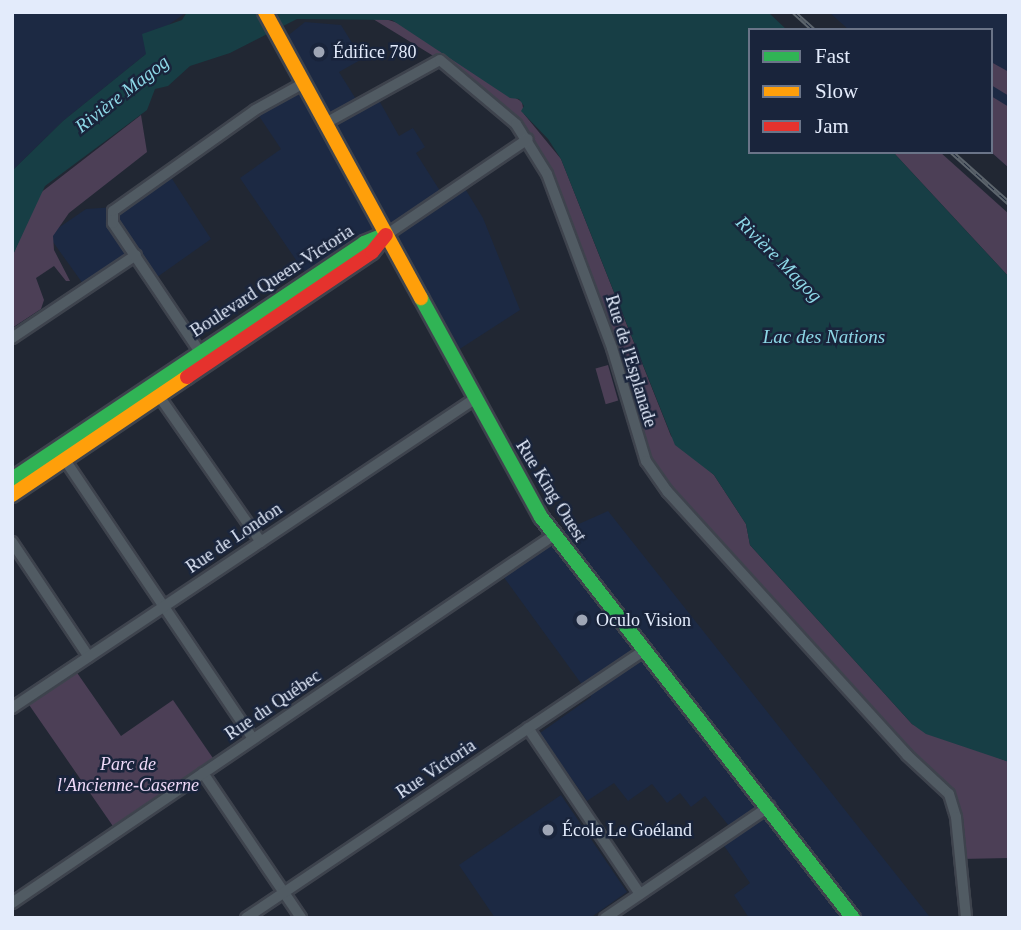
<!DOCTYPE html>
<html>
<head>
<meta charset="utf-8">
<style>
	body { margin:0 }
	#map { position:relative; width:1021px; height:930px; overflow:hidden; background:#212733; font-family:Georgia,serif }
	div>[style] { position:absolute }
	.built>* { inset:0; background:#1c2943 }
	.green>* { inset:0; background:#4c3f56; transform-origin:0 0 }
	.water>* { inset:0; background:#173e45 }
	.roads { filter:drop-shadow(2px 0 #3e434d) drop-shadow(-2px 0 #3e434d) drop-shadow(0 2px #3e434d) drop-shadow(0 -2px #3e434d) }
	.street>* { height:10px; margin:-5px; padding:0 5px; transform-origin:5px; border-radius:5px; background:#515b63 }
	.fast>* { height:14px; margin:-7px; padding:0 7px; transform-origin:7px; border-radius:7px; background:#30b455 }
	.slow>* { height:14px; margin:-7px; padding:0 7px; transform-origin:7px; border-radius:7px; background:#ff9f0a }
	.jam>* { height:14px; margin:-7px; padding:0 7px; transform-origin:7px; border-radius:7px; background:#e5322d }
	.rail>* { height:5px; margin-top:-2.5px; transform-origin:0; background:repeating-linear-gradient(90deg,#19243b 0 8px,#5d656d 0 16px); box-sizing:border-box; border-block:2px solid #5d656d }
	.dots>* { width:19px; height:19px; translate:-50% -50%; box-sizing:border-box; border:4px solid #19243b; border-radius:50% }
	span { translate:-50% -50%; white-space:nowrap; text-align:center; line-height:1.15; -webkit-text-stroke:5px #19243b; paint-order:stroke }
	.poi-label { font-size:18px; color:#e3ebfb }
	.left { translate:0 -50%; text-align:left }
	.street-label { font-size:18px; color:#e3ebfb }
	.park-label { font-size:18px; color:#eed9f8; font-style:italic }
	.water-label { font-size:19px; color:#8dd8e7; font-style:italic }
	.frame { position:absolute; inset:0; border:14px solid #e3ebfb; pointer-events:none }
	.legend { position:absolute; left:748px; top:28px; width:245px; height:126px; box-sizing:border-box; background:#19243b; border:2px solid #6a7488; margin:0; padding:9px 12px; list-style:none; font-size:21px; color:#e3ebfb }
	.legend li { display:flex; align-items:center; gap:14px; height:35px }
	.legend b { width:35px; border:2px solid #6a7488 }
</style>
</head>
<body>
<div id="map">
	<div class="built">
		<i style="clip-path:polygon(12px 12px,187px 12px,164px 28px,146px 54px,63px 121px,12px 171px)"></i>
		<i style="clip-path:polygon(829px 12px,1009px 12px,1009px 168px,991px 152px,991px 30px,849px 30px)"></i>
		<i style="clip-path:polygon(305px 22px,341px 25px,362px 59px,339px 72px,359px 104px,376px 95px,399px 136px,413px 128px,425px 147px,416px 153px,442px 194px,461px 182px,483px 218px,520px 310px,452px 354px,386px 235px,311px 282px,240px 178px,281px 149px,255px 110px,302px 84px,280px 42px)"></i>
		<i style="clip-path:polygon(167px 171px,211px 239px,153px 280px,136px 255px,86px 288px,48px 235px,86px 209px,116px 207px)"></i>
		<i style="clip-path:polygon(608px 511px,929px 916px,966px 918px,749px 918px,734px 895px,750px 883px,720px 840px,733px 831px,705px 796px,691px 807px,680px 793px,667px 803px,652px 784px,628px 801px,614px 783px,587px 801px,540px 733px,591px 697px,500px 572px,554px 535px)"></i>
		<i style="clip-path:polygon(561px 795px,627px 892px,590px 918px,495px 918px,459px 865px)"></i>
	</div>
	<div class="green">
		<i style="clip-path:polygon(379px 17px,398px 23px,522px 102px,524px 114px,561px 159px,671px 436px,714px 475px,746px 524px,750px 545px,912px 724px,1009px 762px,1009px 858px,961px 859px,953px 803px,653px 473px,616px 362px,532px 145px,440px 60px,373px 19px)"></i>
		<i style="clip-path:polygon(991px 62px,1009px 72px,1009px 96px,991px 85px)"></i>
		<i style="clip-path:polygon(991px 96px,1009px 107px,1009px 168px,991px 152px)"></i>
		<i style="clip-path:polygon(141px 115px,147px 152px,69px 213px,53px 236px,54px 250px,70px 281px,66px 281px,54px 266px,36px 278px,44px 300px,41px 309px,12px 328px,12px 257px,39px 194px)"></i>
		<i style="clip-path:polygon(893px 152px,940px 152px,1009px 214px,1009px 277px)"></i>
		<i style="left:608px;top:365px;width:37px;height:13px;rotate:74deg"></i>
		<i style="clip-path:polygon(73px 667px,121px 736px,173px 700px,217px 764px,117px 832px,25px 699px)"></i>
	</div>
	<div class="water">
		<i style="clip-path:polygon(187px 12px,768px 12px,787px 30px,750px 30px,750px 152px,893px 152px,1009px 277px,1009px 762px,926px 734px,912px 724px,750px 545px,746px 524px,714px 475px,675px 445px,561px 159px,548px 139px,521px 111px,524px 106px,519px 99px,510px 98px,392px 20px,297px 19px,230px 53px,190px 66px,168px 86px,155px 89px,147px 110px,45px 186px,12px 257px,12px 171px,63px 121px,146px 54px,142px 34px,182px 20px)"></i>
	</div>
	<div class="roads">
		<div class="street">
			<i style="left:324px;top:124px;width:132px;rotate:-28.9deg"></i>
			<i style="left:440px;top:60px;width:99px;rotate:40.1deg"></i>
			<i style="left:516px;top:124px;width:59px;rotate:58.2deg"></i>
			<i style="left:547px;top:174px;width:186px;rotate:69.5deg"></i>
			<i style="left:612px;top:348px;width:118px;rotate:73.3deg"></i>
			<i style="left:646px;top:461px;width:38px;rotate:55deg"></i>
			<i style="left:668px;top:492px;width:355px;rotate:47.7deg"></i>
			<i style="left:907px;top:755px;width:57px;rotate:42.9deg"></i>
			<i style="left:949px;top:794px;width:24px;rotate:73deg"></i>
			<i style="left:956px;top:817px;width:101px;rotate:84.3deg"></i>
			<i style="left:386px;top:235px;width:171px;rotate:-34.1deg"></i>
			<i style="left:12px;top:338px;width:149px;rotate:-33.8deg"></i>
			<i style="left:204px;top:358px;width:163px;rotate:-124deg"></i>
			<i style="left:113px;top:223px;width:12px;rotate:-90deg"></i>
			<i style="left:113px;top:211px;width:174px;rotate:-35.4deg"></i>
			<i style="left:255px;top:110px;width:54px;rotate:-29deg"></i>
			<i style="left:159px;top:396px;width:178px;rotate:55.1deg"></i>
			<i style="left:65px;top:460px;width:336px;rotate:56deg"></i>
			<i style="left:12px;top:542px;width:138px;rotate:56.2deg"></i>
			<i style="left:12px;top:708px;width:558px;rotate:-33.75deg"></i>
			<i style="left:528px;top:728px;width:200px;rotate:56deg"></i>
			<i style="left:203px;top:773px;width:175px;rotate:55.9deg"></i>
			<i style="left:12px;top:903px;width:655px;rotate:-34.18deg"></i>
			<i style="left:246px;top:918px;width:481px;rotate:-33.9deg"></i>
			<i style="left:605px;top:918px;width:199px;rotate:-34.2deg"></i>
		</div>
		<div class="fast">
			<i style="left:421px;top:298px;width:250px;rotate:61.3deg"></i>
			<i style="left:541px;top:517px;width:508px;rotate:52.12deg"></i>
			<i style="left:12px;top:479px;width:424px;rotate:-33.8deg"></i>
			<i style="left:364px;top:243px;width:22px;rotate:-22deg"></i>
		</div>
		<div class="slow">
			<i style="left:265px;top:12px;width:326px;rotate:61.4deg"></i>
			<i style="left:12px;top:495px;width:211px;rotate:-34deg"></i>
		</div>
		<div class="jam">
			<i style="left:187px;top:377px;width:223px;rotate:-34deg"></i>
			<i style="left:372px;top:252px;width:22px;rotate:-51deg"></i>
		</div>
	</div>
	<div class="rail">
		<i style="left:794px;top:12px;width:27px;rotate:42deg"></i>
		<i style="left:952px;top:152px;width:76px;rotate:41.8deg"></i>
	</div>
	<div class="dots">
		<i style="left:319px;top:52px;background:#9fa6b5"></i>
		<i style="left:582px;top:620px;background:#9fa6b5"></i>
		<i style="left:548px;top:830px;background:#9fa6b5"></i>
	</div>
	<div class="poi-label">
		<span class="left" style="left:333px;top:52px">Édifice 780</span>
		<span class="left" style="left:596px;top:620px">Oculo Vision</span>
		<span class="left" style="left:562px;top:830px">École Le Goéland</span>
	</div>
	<div class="street-label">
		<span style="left:272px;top:281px;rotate:-33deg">Boulevard Queen-Victoria</span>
		<span style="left:631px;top:361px;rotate:73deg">Rue de l'Esplanade</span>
		<span style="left:551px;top:491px;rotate:58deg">Rue King Ouest</span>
		<span style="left:234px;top:538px;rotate:-34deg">Rue de London</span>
		<span style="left:273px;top:705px;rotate:-34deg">Rue du Québec</span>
		<span style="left:436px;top:769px;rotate:-34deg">Rue Victoria</span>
	</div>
	<div class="park-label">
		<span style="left:128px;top:775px">Parc de<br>l'Ancienne-Caserne</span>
	</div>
	<div class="water-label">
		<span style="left:122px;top:94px;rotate:-38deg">Rivière Magog</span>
		<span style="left:779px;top:259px;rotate:45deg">Rivière Magog</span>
		<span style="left:824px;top:337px">Lac des Nations</span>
	</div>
	<div class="frame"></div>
	<ul class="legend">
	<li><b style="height:9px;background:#30b455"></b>Fast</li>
	<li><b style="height:9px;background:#ff9f0a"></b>Slow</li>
	<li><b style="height:9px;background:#e5322d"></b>Jam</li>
	</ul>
</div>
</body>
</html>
